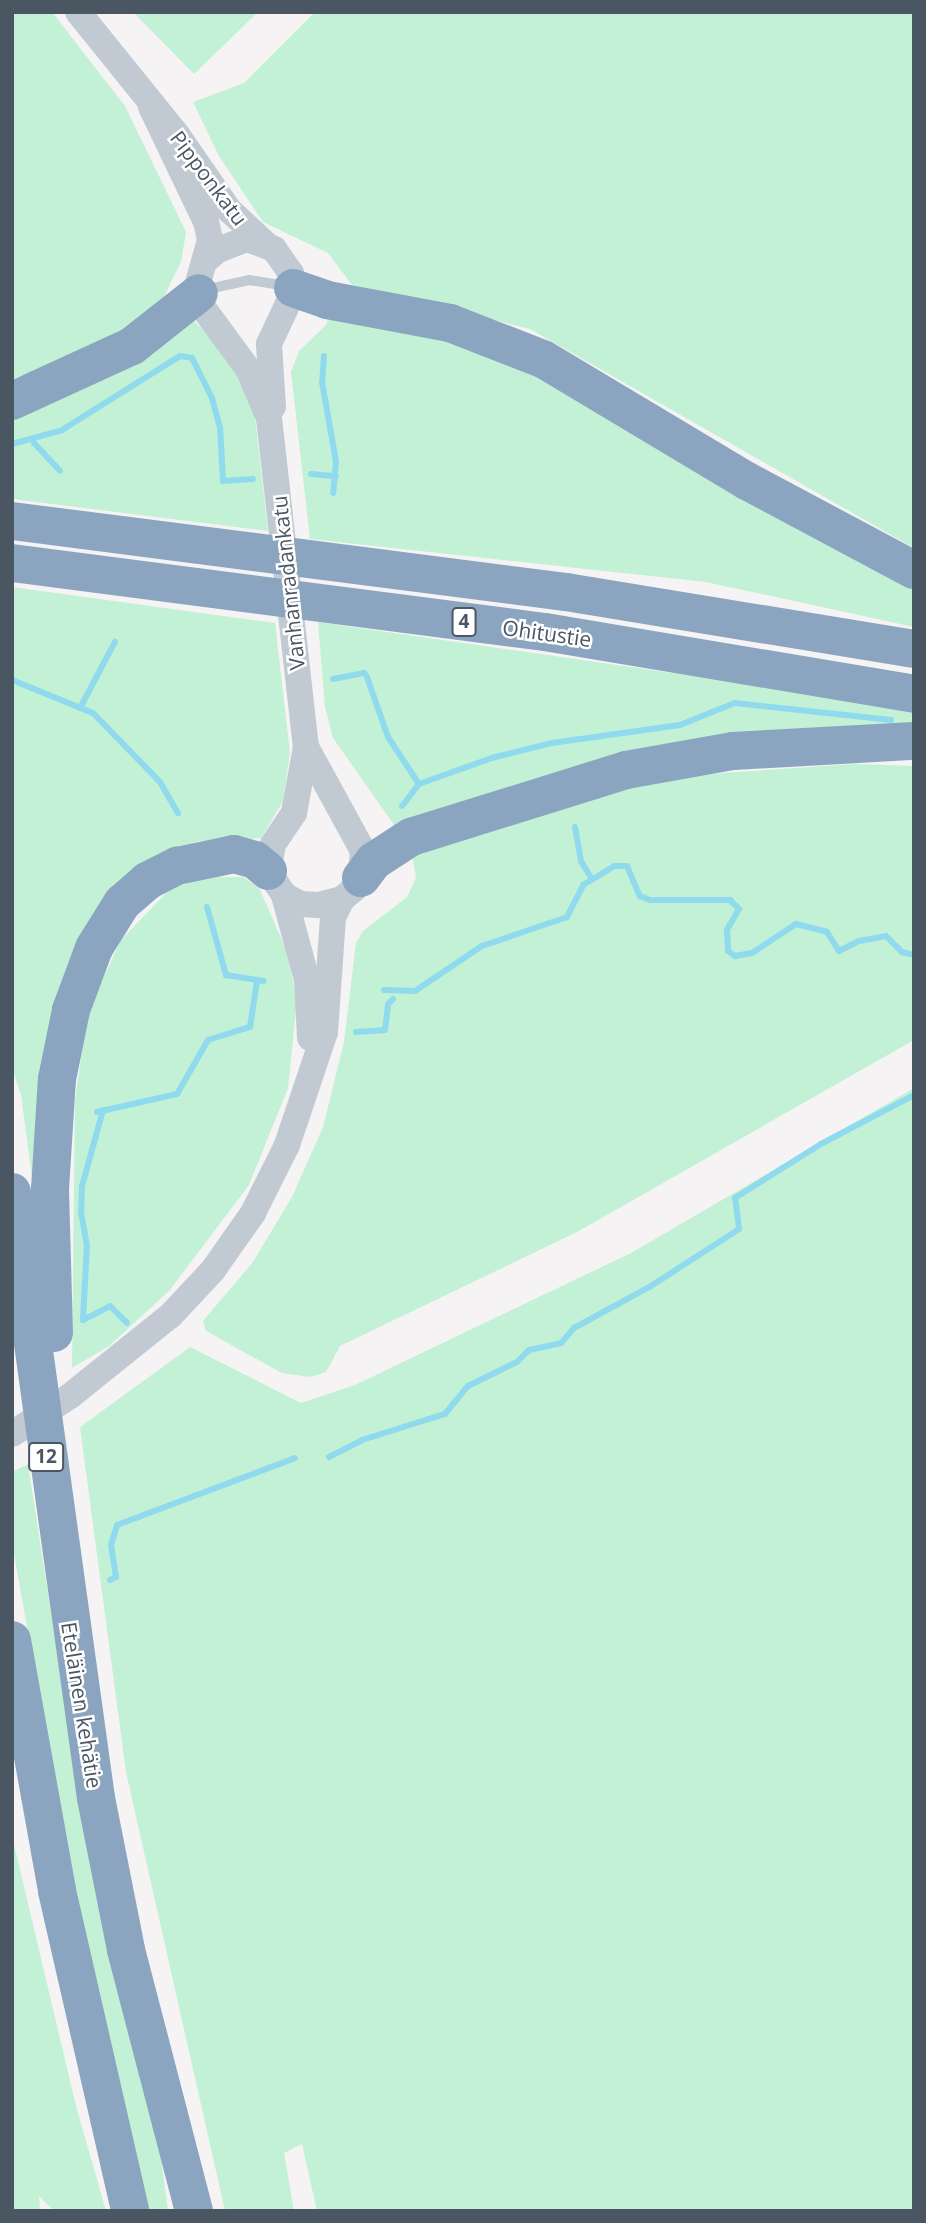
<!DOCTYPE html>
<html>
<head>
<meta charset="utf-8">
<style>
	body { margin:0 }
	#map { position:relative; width:926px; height:2223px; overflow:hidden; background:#f5f3f3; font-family:"Open Sans",sans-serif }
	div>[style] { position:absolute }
	.green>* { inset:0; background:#c3f1d5 }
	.stream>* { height:6px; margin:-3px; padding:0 3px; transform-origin:3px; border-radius:3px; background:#90daee }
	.service>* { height:10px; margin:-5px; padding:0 5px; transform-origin:5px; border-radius:5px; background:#c1cad2 }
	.tertiary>* { height:26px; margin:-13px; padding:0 13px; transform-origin:13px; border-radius:13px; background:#c1cad2 }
	.motorway>* { height:38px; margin:-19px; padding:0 19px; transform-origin:19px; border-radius:19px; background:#8ba5c1 }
	span { translate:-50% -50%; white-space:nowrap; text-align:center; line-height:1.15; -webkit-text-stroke:5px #fff; paint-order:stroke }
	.shield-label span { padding:2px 5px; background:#fff; border:2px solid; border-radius:5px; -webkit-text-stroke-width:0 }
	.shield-label { font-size:19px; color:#4a5661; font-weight:700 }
	.street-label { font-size:21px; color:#4a5661 }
	.frame { position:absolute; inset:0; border:14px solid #4a5661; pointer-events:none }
</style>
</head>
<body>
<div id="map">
	<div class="green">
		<i style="clip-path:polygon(12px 12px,52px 12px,125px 106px,186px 232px,181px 262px,157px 311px,75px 356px,12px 379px)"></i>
		<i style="clip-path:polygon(133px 12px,258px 12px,194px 74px)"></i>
		<i style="clip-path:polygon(315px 12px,914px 12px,914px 548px,530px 329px,352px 285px,328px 253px,263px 222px,219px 156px,193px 102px,244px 83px)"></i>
		<i style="clip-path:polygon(332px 309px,501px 352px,914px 582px,914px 627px,706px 582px,310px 539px,291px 372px,299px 351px,326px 325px)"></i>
		<i style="clip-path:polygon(192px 319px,227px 353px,255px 417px,268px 531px,12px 499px,12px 412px)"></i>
		<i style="clip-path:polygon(12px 587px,275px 623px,290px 753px,283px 801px,261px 838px,199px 841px,158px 857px,107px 893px,38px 1222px,21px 1095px,12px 1068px)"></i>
		<i style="clip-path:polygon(318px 622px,797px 691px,914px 713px,914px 730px,397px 829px,333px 738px,325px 707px)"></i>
		<i style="clip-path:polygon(855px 764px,914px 766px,914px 1040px,577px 1232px,340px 1346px,326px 1372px,310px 1377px,282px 1373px,206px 1331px,203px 1321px,253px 1262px,292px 1197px,323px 1127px,344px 1042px,356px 943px,363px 931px,407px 897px,416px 878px,412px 853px,563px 803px,693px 775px)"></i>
		<i style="clip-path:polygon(205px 877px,243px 877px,259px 888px,285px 947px,297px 1000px,288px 1088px,249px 1185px,169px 1291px,109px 1346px,72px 1368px,75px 1102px,87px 1013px,121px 940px,170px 889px)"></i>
		<i style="clip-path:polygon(914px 1088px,914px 2211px,317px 2211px,302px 2144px,284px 2153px,294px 2211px,225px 2211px,126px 1772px,80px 1427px,190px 1347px,301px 1403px,355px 1385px,631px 1253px)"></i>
		<i style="clip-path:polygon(28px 1464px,84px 1827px,158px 2135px,168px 2211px,148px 2211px,71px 1878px,12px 1542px,12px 1472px)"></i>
		<i style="clip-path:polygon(12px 1836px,76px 2106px,106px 2211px,54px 2211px,39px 2196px,40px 2211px,12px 2211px)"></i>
	</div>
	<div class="stream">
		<i style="left:324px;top:356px;width:26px;rotate:94deg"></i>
		<i style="left:322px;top:382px;width:80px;rotate:80deg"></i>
		<i style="left:336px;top:461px;width:32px;rotate:95deg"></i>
		<i style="left:34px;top:443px;width:38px;rotate:47deg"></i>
		<i style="left:12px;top:444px;width:52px;rotate:-15.6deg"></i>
		<i style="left:62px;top:430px;width:139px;rotate:-32.1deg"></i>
		<i style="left:180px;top:356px;width:12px;rotate:9deg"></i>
		<i style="left:192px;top:358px;width:45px;rotate:63.4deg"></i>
		<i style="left:212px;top:398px;width:30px;rotate:75deg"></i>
		<i style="left:220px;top:427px;width:54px;rotate:86.8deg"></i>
		<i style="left:223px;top:481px;width:30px;rotate:-4deg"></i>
		<i style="left:311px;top:474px;width:25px;rotate:5deg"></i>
		<i style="left:333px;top:679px;width:32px;rotate:-11deg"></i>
		<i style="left:364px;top:673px;width:5px;rotate:53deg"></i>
		<i style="left:367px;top:677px;width:64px;rotate:70.7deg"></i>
		<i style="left:388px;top:737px;width:56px;rotate:56.6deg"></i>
		<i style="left:12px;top:680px;width:87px;rotate:22.2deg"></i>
		<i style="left:93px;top:713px;width:96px;rotate:45.8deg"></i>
		<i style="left:160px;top:782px;width:36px;rotate:60deg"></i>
		<i style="left:80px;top:708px;width:75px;rotate:-62.1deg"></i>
		<i style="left:402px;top:806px;width:28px;rotate:-52deg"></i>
		<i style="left:419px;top:784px;width:81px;rotate:-19.6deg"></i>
		<i style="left:495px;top:757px;width:59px;rotate:-13.8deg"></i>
		<i style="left:552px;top:743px;width:129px;rotate:-8deg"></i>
		<i style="left:680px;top:725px;width:59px;rotate:-21.8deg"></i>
		<i style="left:735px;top:703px;width:157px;rotate:6.2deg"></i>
		<i style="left:575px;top:827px;width:35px;rotate:80deg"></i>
		<i style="left:581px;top:861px;width:21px;rotate:59deg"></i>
		<i style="left:207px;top:907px;width:71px;rotate:74.4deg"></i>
		<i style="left:226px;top:975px;width:38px;rotate:9deg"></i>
		<i style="left:384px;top:990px;width:31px;rotate:2deg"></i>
		<i style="left:415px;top:991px;width:81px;rotate:-33.9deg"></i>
		<i style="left:482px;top:946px;width:90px;rotate:-18.8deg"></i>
		<i style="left:567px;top:917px;width:36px;rotate:-63deg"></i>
		<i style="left:583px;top:885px;width:37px;rotate:-31deg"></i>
		<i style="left:615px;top:866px;width:12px"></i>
		<i style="left:627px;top:866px;width:33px;rotate:67deg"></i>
		<i style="left:640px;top:896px;width:11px;rotate:22deg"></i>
		<i style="left:650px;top:900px;width:80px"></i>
		<i style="left:730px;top:900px;width:13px;rotate:45deg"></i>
		<i style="left:739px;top:909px;width:24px;rotate:120deg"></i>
		<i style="left:727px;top:930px;width:21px;rotate:87deg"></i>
		<i style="left:728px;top:951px;width:9px;rotate:36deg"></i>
		<i style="left:735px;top:956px;width:17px;rotate:-10deg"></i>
		<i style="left:752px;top:953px;width:53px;rotate:-33.4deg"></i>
		<i style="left:796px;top:924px;width:32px;rotate:14deg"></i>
		<i style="left:827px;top:932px;width:22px;rotate:58deg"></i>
		<i style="left:839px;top:951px;width:22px;rotate:-27deg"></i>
		<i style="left:859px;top:941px;width:27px;rotate:-10deg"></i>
		<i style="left:886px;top:936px;width:23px;rotate:45deg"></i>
		<i style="left:902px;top:952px;width:12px;rotate:14deg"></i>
		<i style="left:356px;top:1032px;width:29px;rotate:-4deg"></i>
		<i style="left:385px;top:1030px;width:26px;rotate:-83deg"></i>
		<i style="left:388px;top:1004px;width:7px;rotate:-45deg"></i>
		<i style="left:103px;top:1110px;width:79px;rotate:105.4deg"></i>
		<i style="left:82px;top:1186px;width:26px;rotate:92deg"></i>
		<i style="left:81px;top:1212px;width:34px;rotate:80deg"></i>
		<i style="left:87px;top:1245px;width:75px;rotate:93.1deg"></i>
		<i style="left:83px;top:1320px;width:30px;rotate:-27deg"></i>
		<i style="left:110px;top:1306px;width:24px;rotate:45deg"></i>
		<i style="left:97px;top:1112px;width:82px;rotate:-12.7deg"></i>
		<i style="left:177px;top:1094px;width:62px;rotate:-60.1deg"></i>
		<i style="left:208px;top:1040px;width:44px;rotate:-17.2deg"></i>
		<i style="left:250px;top:1027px;width:47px;rotate:-81.3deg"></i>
		<i style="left:329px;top:1457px;width:37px;rotate:-27deg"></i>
		<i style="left:362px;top:1440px;width:87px;rotate:-17.4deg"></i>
		<i style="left:445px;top:1414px;width:36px;rotate:-51deg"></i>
		<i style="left:468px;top:1386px;width:55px;rotate:-26.1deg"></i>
		<i style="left:517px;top:1362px;width:17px;rotate:-45deg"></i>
		<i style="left:529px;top:1350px;width:33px;rotate:-12deg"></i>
		<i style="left:561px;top:1343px;width:20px;rotate:-49deg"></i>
		<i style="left:574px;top:1328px;width:88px;rotate:-28.6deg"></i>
		<i style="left:651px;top:1286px;width:105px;rotate:-32.9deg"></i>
		<i style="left:739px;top:1229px;width:31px;rotate:-97deg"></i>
		<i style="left:735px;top:1198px;width:102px;rotate:-32.1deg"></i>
		<i style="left:821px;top:1144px;width:105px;rotate:-27.8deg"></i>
		<i style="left:110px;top:1580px;width:7px;rotate:-27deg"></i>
		<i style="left:116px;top:1577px;width:32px;rotate:-99deg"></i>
		<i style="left:111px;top:1545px;width:21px;rotate:-73deg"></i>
		<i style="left:117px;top:1525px;width:190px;rotate:-20.6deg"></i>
	</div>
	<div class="service">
		<i style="left:204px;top:290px;width:46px;rotate:-12.5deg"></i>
		<i style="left:249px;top:280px;width:38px;rotate:9deg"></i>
	</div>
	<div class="tertiary">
		<i style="left:78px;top:12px;width:159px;rotate:51.1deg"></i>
		<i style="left:178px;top:136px;width:90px;rotate:55.4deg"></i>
		<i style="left:229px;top:210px;width:54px;rotate:42.8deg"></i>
		<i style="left:151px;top:107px;width:127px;rotate:64.4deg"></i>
		<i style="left:206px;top:222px;width:18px;rotate:77deg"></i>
		<i style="left:210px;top:240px;width:45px;rotate:105.6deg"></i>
		<i style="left:198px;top:283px;width:22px;rotate:82deg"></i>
		<i style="left:201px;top:305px;width:79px;rotate:53.7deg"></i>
		<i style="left:248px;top:369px;width:53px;rotate:66.8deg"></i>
		<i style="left:269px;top:418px;width:331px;rotate:83.6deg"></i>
		<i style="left:306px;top:747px;width:67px;rotate:100.3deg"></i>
		<i style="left:294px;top:813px;width:37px;rotate:124deg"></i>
		<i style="left:273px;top:844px;width:27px;rotate:100deg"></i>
		<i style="left:268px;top:871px;width:29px;rotate:56deg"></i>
		<i style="left:284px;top:895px;width:18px;rotate:29deg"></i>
		<i style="left:300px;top:904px;width:18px;rotate:3deg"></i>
		<i style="left:318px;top:905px;width:25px;rotate:-14deg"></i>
		<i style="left:342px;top:899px;width:16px;rotate:-40deg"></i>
		<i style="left:354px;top:889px;width:13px;rotate:-58deg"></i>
		<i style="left:361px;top:878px;width:27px;rotate:-86deg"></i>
		<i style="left:363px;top:851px;width:119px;rotate:-118.7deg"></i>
		<i style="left:204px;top:262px;width:18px;rotate:-41deg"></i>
		<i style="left:218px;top:250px;width:31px;rotate:-21deg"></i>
		<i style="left:247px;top:239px;width:29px;rotate:20deg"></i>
		<i style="left:274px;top:249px;width:29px;rotate:55deg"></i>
		<i style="left:291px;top:273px;width:24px;rotate:90deg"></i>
		<i style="left:291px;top:297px;width:52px;rotate:115.1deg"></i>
		<i style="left:269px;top:344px;width:63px;rotate:86.4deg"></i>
		<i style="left:284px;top:895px;width:88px;rotate:74.9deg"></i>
		<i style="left:307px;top:980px;width:58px;rotate:87deg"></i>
		<i style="left:12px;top:1434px;width:69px;rotate:-33.2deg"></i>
		<i style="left:70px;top:1396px;width:128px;rotate:-38.7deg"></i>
		<i style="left:170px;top:1316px;width:63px;rotate:-46.9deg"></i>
		<i style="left:213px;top:1270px;width:70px;rotate:-54.9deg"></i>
		<i style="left:253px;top:1213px;width:76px;rotate:-63.4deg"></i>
		<i style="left:287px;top:1145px;width:119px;rotate:-71.4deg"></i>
		<i style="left:325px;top:1032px;width:115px;rotate:-86deg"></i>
		<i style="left:333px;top:917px;width:20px;rotate:-63deg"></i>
	</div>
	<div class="motorway">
		<i style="left:293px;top:288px;width:36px;rotate:19deg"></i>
		<i style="left:327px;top:300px;width:125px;rotate:10.6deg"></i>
		<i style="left:450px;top:323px;width:100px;rotate:21.2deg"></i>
		<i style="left:543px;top:359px;width:238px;rotate:30.9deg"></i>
		<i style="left:747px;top:481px;width:189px;rotate:28.1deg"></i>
		<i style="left:12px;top:401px;width:132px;rotate:-24.6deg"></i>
		<i style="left:132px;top:346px;width:85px;rotate:-38.3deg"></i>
		<i style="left:12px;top:521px;width:559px;rotate:7.3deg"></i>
		<i style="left:566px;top:592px;width:353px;rotate:9.3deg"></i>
		<i style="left:12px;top:563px;width:537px;rotate:7.38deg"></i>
		<i style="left:545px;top:632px;width:374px;rotate:9.5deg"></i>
		<i style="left:361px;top:878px;width:21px;rotate:-53deg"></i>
		<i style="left:374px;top:861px;width:44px;rotate:-33deg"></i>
		<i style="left:411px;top:837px;width:225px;rotate:-17.3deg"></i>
		<i style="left:626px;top:770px;width:109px;rotate:-10.1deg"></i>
		<i style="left:733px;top:751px;width:181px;rotate:-3.2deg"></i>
		<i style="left:12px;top:1192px;width:612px;rotate:82.11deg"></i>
		<i style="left:96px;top:1798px;width:155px;rotate:78.8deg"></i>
		<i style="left:126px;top:1950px;width:270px;rotate:75.4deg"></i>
		<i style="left:54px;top:1333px;width:144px;rotate:-91.6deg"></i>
		<i style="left:50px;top:1189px;width:110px;rotate:-86.4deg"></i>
		<i style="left:57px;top:1079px;width:70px;rotate:-78.5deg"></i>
		<i style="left:71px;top:1010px;width:66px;rotate:-69.6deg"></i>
		<i style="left:94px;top:948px;width:53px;rotate:-58.1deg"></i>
		<i style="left:122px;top:903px;width:33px;rotate:-41deg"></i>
		<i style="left:147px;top:881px;width:34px;rotate:-27deg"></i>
		<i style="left:177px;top:866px;width:58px;rotate:-11.9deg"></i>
		<i style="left:234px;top:854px;width:22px;rotate:16deg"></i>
		<i style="left:255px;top:860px;width:17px;rotate:40deg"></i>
		<i style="left:12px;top:1640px;width:255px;rotate:79.8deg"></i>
		<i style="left:57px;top:1891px;width:328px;rotate:77.1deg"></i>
	</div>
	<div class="shield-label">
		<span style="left:464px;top:622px">4</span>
		<span style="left:46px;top:1457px">12</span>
	</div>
	<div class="street-label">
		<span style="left:209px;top:178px;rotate:53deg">Pipponkatu</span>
		<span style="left:288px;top:583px;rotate:-96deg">Vanhanradankatu</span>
		<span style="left:547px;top:633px;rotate:8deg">Ohitustie</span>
		<span style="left:82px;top:1705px;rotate:81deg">Eteläinen kehätie</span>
	</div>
	<div class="frame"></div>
</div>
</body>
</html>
